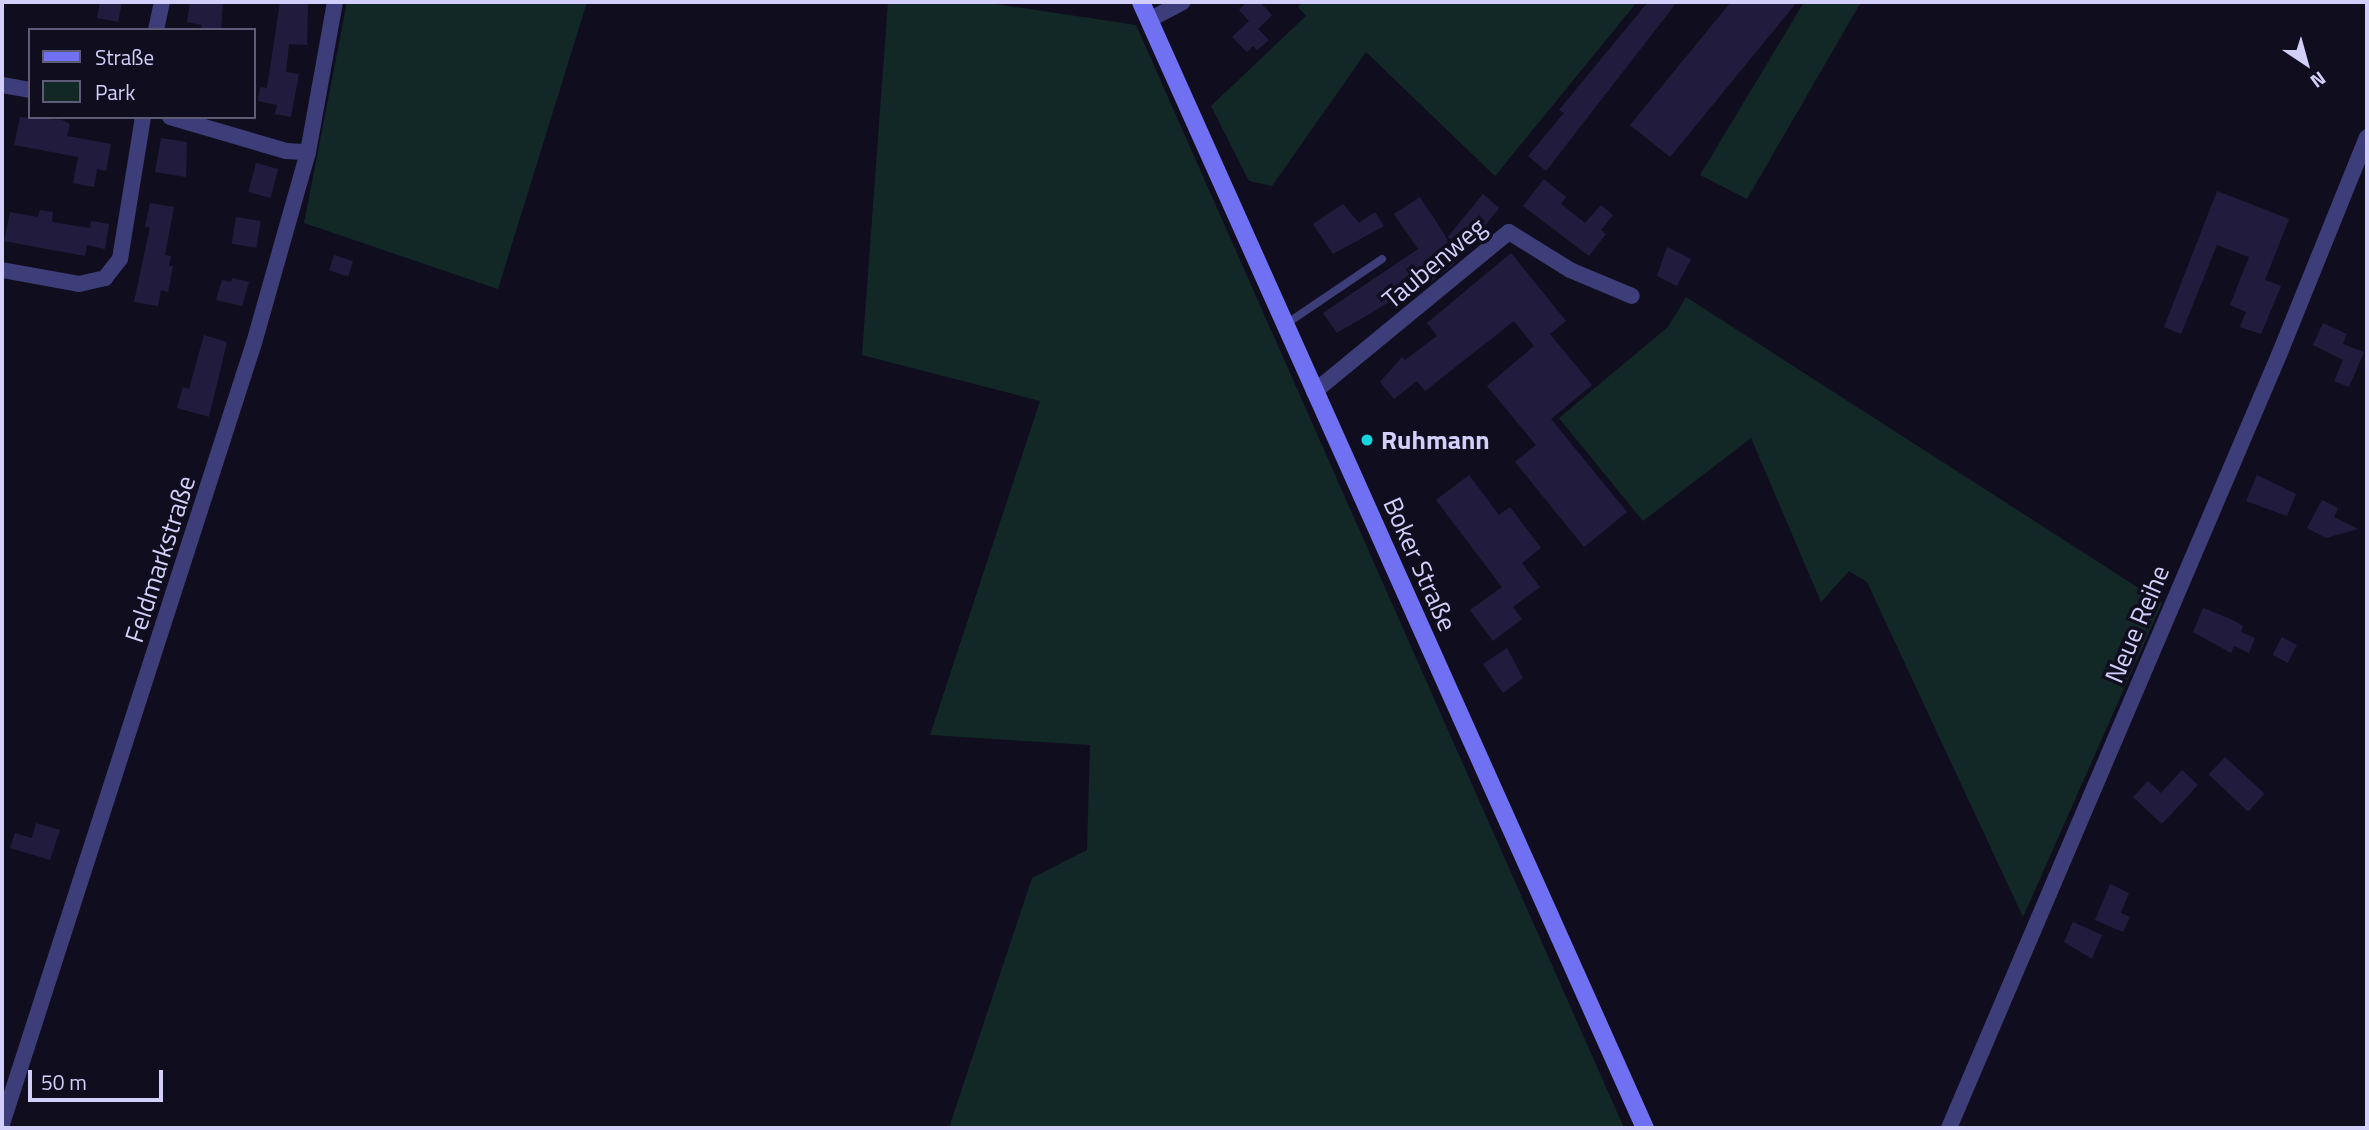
<!DOCTYPE html>
<html>
<head>
<meta charset="utf-8">
<style>
	body { margin:0 }
	#map { position:relative; width:2369px; height:1130px; overflow:hidden; background:#100e1e; font-family:"Titillium Web",sans-serif }
	div>[style] { position:absolute }
	.green>* { inset:0; background:#122826 }
	.building>* { inset:0; background:#211c3d; transform-origin:0 0 }
	.lane>* { height:8px; margin:-4px; padding:0 4px; transform-origin:4px; border-radius:4px; background:#3d3d79 }
	.street>* { height:16px; margin:-8px; padding:0 8px; transform-origin:8px; border-radius:8px; background:#3d3d79 }
	.secondary>* { height:18px; margin:-9px; padding:0 9px; transform-origin:9px; border-radius:9px; background:#6f71f2 }
	.dots>* { width:19px; height:19px; translate:-50% -50%; box-sizing:border-box; border:4px solid #100e1e; border-radius:50% }
	span { translate:-50% -50%; white-space:nowrap; text-align:center; line-height:1.15; -webkit-text-stroke:7px #100e1e; paint-order:stroke }
	.street-label { font-size:26px; color:#d3cffb }
	.poi-label { font-size:26px; color:#d3cffb; font-weight:700 }
	.left { translate:0 -50%; text-align:left }
	.frame { position:absolute; inset:0; border:4px solid #d3cffb; pointer-events:none }
	.legend { position:absolute; left:28px; top:28px; width:228px; height:91px; box-sizing:border-box; background:#100e1e; border:2px solid #5e5b76; margin:0; padding:9px 12px; list-style:none; font-size:21px; color:#d3cffb }
	.legend li { display:flex; align-items:center; gap:14px; height:35px }
	.legend b { width:35px; border:2px solid #5e5b76 }
	.north { position:absolute; left:2271px; top:28px; width:70px; height:70px; -webkit-text-stroke:5px #100e1e; paint-order:stroke; rotate:144deg; font-size:19px; font-weight:700; line-height:28px; text-align:center; color:#d3cffb }
	.north::after { content:''; display:block; margin:auto; width:24px; height:32px; background:#d3cffb; clip-path:polygon(50% 0,100% 100%,50% 72%,0 100%) }
	.scale { position:absolute; left:28px; top:1070px; width:135px; height:32px; box-sizing:border-box; border:4px solid #d3cffb; border-top:0; padding-left:9px; font-size:21px; line-height:24px; white-space:nowrap; color:#d3cffb; -webkit-text-stroke:5px #100e1e; paint-order:stroke }
</style>
</head>
<body>
<div id="map">
	<div class="green">
		<i style="clip-path:polygon(347px 2px,587px 2px,498px 289px,304px 223px)"></i>
		<i style="clip-path:polygon(888px 2px,982px 2px,1136px 25px,1624px 1128px,949px 1128px,1032px 878px,1087px 850px,1090px 745px,930px 735px,1040px 401px,862px 355px)"></i>
		<i style="clip-path:polygon(1303px 2px,1637px 2px,1495px 176px,1366px 52px,1272px 186px,1249px 181px,1211px 106px,1306px 16px,1298px 7px)"></i>
		<i style="clip-path:polygon(1804px 2px,1861px 2px,1747px 199px,1700px 175px)"></i>
		<i style="clip-path:polygon(1686px 297px,2162px 603px,2023px 917px,1867px 582px,1849px 571px,1821px 602px,1751px 438px,1643px 521px,1559px 418px,1668px 327px)"></i>
	</div>
	<div class="building">
		<i style="clip-path:polygon(100px 2px,122px 2px,118px 22px,97px 18px)"></i>
		<i style="clip-path:polygon(190px 2px,223px 3px,221px 30px,201px 30px,202px 25px,187px 22px)"></i>
		<i style="clip-path:polygon(280px 2px,308px 2px,307px 45px,289px 44px,286px 72px,299px 74px,291px 117px,275px 114px,277px 105px,258px 101px,260px 87px,267px 88px)"></i>
		<i style="clip-path:polygon(1247px 2px,1260px 2px,1272px 15px,1258px 29px,1269px 40px,1257px 50px,1253px 46px,1247px 52px,1232px 37px,1249px 21px,1239px 10px)"></i>
		<i style="clip-path:polygon(1648px 2px,1677px 2px,1546px 171px,1528px 156px,1564px 113px,1559px 110px)"></i>
		<i style="clip-path:polygon(1731px 2px,1797px 2px,1670px 157px,1630px 125px)"></i>
		<i style="clip-path:polygon(20px 117px,62px 120px,70px 124px,67px 136px,111px 144px,106px 171px,97px 169px,94px 187px,73px 183px,78px 157px,14px 145px)"></i>
		<i style="clip-path:polygon(161px 138px,187px 142px,186px 177px,155px 172px)"></i>
		<i style="left:256px;top:163px;width:23px;height:30px;rotate:15deg"></i>
		<i style="clip-path:polygon(1544px 179px,1566px 197px,1561px 204px,1585px 223px,1601px 205px,1613px 215px,1601px 230px,1606px 234px,1589px 256px,1523px 206px)"></i>
		<i style="clip-path:polygon(2217px 191px,2289px 219px,2265px 280px,2281px 286px,2261px 334px,2240px 327px,2246px 312px,2230px 305px,2249px 257px,2217px 245px,2181px 334px,2164px 327px)"></i>
		<i style="clip-path:polygon(1483px 194px,1499px 208px,1454px 264px,1411px 297px,1408px 291px,1337px 333px,1323px 313px,1418px 249px,1394px 214px,1420px 197px,1447px 238px)"></i>
		<i style="clip-path:polygon(150px 203px,174px 207px,165px 255px,171px 256px,169px 266px,173px 266px,168px 292px,161px 290px,158px 306px,134px 302px,150px 227px,145px 227px)"></i>
		<i style="clip-path:polygon(1343px 204px,1359px 223px,1375px 212px,1384px 226px,1333px 254px,1313px 224px)"></i>
		<i style="clip-path:polygon(40px 210px,53px 212px,52px 222px,90px 228px,91px 221px,109px 224px,105px 249px,87px 245px,85px 256px,4px 241px,10px 212px,38px 217px)"></i>
		<i style="left:236px;top:217px;width:25px;height:27px;rotate:9deg"></i>
		<i style="clip-path:polygon(1667px 247px,1691px 259px,1677px 286px,1657px 276px)"></i>
		<i style="clip-path:polygon(1511px 253px,1566px 321px,1550px 334px,1592px 385px,1551px 419px,1627px 512px,1584px 547px,1515px 462px,1536px 445px,1487px 386px,1534px 346px,1514px 321px,1425px 391px,1417px 381px,1394px 399px,1380px 382px,1402px 357px,1405px 360px,1437px 336px,1427px 323px)"></i>
		<i style="left:334px;top:255px;width:20px;height:16px;rotate:18deg"></i>
		<i style="clip-path:polygon(232px 278px,249px 282px,242px 306px,216px 300px,222px 280px,231px 282px)"></i>
		<i style="clip-path:polygon(2323px 323px,2347px 334px,2343px 344px,2364px 352px,2349px 387px,2334px 381px,2343px 360px,2313px 345px)"></i>
		<i style="clip-path:polygon(204px 335px,227px 342px,209px 417px,177px 408px,183px 387px,189px 389px)"></i>
		<i style="clip-path:polygon(1469px 475px,1499px 515px,1510px 507px,1541px 548px,1522px 563px,1540px 587px,1513px 607px,1522px 619px,1493px 641px,1470px 610px,1502px 587px,1436px 500px)"></i>
		<i style="clip-path:polygon(2257px 475px,2296px 494px,2287px 516px,2246px 501px)"></i>
		<i style="clip-path:polygon(2322px 500px,2338px 508px,2334px 517px,2358px 529px,2326px 538px,2307px 528px)"></i>
		<i style="clip-path:polygon(2203px 608px,2233px 620px,2243px 626px,2241px 632px,2255px 638px,2249px 653px,2234px 646px,2231px 653px,2193px 632px)"></i>
		<i style="left:2282px;top:637px;width:17px;height:20px;rotate:28deg"></i>
		<i style="clip-path:polygon(1507px 648px,1523px 678px,1503px 693px,1483px 664px)"></i>
		<i style="left:2225px;top:757px;width:54px;height:24px;rotate:43deg"></i>
		<i style="clip-path:polygon(2182px 770px,2198px 785px,2162px 824px,2133px 797px,2148px 781px,2161px 793px)"></i>
		<i style="clip-path:polygon(36px 823px,60px 830px,50px 860px,10px 848px,15px 833px,32px 838px)"></i>
		<i style="clip-path:polygon(2110px 884px,2129px 893px,2121px 913px,2130px 917px,2123px 932px,2095px 920px)"></i>
		<i style="clip-path:polygon(2073px 922px,2102px 935px,2092px 959px,2064px 942px)"></i>
	</div>
	<div class="lane">
		<i style="left:1286px;top:324px;width:116px;rotate:-34.1deg"></i>
	</div>
	<div class="street">
		<i style="left:1149px;top:20px;width:38px;rotate:-28deg"></i>
		<i style="left:156px;top:30px;width:29px;rotate:-78deg"></i>
		<i style="left:2px;top:85px;width:28px;rotate:10deg"></i>
		<i style="left:170px;top:117px;width:121px;rotate:16.3deg"></i>
		<i style="left:286px;top:151px;width:22px;rotate:3deg"></i>
		<i style="left:2px;top:270px;width:78px;rotate:10.3deg"></i>
		<i style="left:79px;top:284px;width:27px;rotate:-13deg"></i>
		<i style="left:105px;top:278px;width:24px;rotate:-52deg"></i>
		<i style="left:120px;top:259px;width:144px;rotate:-80.8deg"></i>
		<i style="left:1314px;top:392px;width:252px;rotate:-39.4deg"></i>
		<i style="left:1509px;top:232px;width:72px;rotate:31.9deg"></i>
		<i style="left:1570px;top:270px;width:67px;rotate:22.8deg"></i>
		<i style="left:2px;top:1124px;width:821px;rotate:-72.12deg"></i>
		<i style="left:254px;top:343px;width:198px;rotate:-74.2deg"></i>
		<i style="left:308px;top:152px;width:152px;rotate:-79.8deg"></i>
		<i style="left:1949px;top:1128px;width:840px;rotate:-66.88deg"></i>
		<i style="left:2279px;top:355px;width:235px;rotate:-68deg"></i>
	</div>
	<div class="secondary">
		<i style="left:1141px;top:2px;width:1234px;rotate:65.89deg"></i>
	</div>
	<div class="dots">
		<i style="left:1367px;top:440px;background:#14d6e2"></i>
	</div>
	<div class="street-label">
		<span style="left:1434px;top:263px;rotate:-40deg">Taubenweg</span>
		<span style="left:160px;top:559px;rotate:-72deg">Feldmarkstraße</span>
		<span style="left:1420px;top:564px;rotate:66deg">Boker Straße</span>
		<span style="left:2137px;top:624px;rotate:-67deg">Neue Reihe</span>
	</div>
	<div class="poi-label">
		<span class="left" style="left:1381px;top:440px">Ruhmann</span>
	</div>
	<div class="frame"></div>
	<ul class="legend">
	<li><b style="height:9px;background:#6f71f2"></b>Straße</li>
	<li><b style="height:19px;background:#122826"></b>Park</li>
	</ul>
	<div class="north">N</div>
	<div class="scale">50 m</div>
</div>
</body>
</html>
